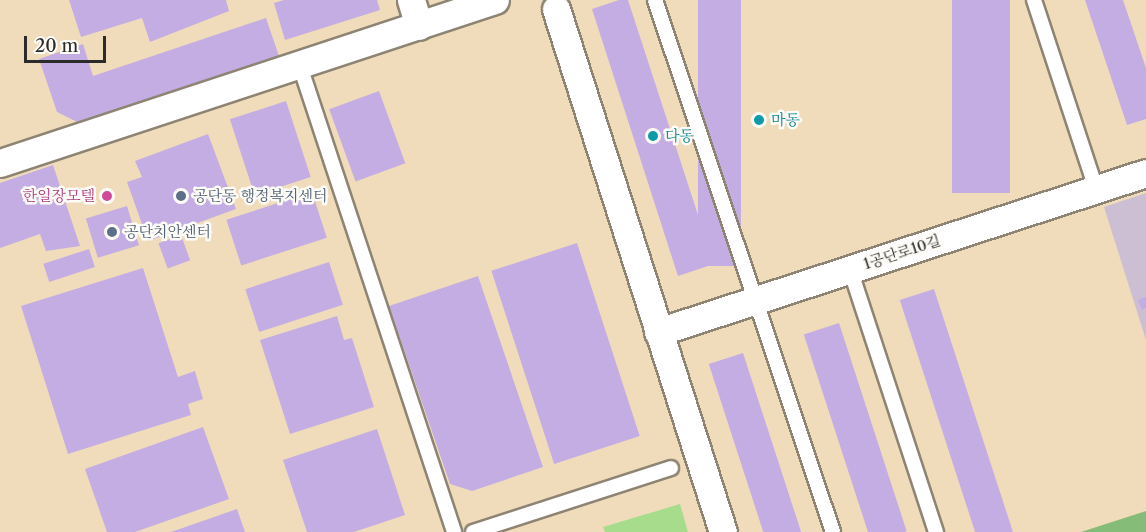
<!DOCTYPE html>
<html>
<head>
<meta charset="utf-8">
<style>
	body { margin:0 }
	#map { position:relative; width:1146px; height:532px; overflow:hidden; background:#f0dcbb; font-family:"Libre Caslon Text","Noto Serif KR",serif }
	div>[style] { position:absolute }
	.industrial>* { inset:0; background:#ccbed3 }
	.green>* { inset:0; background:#a7dc8c }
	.forest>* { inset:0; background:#85bc78 }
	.building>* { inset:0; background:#c4ade3; transform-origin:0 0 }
	.roads { filter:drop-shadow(2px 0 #8e8473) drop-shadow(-2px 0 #8e8473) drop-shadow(0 2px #8e8473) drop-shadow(0 -2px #8e8473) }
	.service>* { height:14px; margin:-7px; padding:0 7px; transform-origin:7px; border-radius:7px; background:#fff }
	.minor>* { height:27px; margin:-13.5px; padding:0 13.5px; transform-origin:13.5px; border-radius:13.5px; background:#fff }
	.dots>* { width:16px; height:16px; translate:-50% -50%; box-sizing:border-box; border:3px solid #fdfcf7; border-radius:50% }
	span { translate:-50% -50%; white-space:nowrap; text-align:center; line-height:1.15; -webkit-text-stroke:5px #fdfcf7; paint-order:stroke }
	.culture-label { font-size:15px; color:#0d838f }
	.left { translate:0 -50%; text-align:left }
	.hotel-label { font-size:15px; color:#b23c85 }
	.right { translate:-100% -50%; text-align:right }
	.service-label { font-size:15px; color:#4e5e75 }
	.street-label { font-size:15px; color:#2b2b2b }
	.scale { position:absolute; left:24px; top:36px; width:82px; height:27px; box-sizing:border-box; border:3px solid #2b2b2b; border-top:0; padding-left:8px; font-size:18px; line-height:21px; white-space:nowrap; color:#2b2b2b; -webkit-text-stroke:4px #fdfcf7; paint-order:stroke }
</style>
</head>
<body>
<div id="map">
	<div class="industrial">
		<i style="clip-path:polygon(1146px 193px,1146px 340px,1104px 207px)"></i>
	</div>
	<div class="green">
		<i style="clip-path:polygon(680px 504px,688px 532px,605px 532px,603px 527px)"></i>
	</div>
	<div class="forest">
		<i style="clip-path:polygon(1146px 511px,1146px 532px,1081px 532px)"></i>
	</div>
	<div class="building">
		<i style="clip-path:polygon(69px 0,226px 0,229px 11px,150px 42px,142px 18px,81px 37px)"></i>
		<i style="clip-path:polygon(284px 0,377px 0,380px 10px,285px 40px,274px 3px)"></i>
		<i style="clip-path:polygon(619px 0,628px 0,714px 264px,678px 276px,592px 9px)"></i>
		<i style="left:698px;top:0;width:43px;height:266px"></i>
		<i style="left:952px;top:0;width:58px;height:193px"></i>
		<i style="clip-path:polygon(1085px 0,1123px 0,1146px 68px,1146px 119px,1127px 125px)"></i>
		<i style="clip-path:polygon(266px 18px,280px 59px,83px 125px,57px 112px,39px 59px,83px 44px,93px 76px)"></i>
		<i style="left:379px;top:91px;width:77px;height:53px;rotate:70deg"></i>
		<i style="left:286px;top:101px;width:80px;height:59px;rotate:72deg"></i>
		<i style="clip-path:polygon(208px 134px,236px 209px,148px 241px,127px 182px,142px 177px,135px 161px)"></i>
		<i style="clip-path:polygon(53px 165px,80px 246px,46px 251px,40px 234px,0 248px,0 183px)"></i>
		<i style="left:312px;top:192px;width:48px;height:90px;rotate:72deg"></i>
		<i style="left:127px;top:206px;width:41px;height:43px;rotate:73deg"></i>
		<i style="left:181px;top:235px;width:27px;height:24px;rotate:70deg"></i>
		<i style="left:577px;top:243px;width:203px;height:90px;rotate:72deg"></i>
		<i style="left:89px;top:249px;width:19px;height:48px;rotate:72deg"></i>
		<i style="left:329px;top:262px;width:45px;height:88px;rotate:72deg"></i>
		<i style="clip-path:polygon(143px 268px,178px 377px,195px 371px,203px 399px,188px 404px,191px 415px,68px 454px,21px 306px)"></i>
		<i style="clip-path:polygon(478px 276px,543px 467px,472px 491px,450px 484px,389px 306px)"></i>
		<i style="left:934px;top:289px;width:256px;height:36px;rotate:72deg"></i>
		<i style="clip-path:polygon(1146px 297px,1146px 308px,1142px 310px,1138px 300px)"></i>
		<i style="clip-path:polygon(337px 316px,344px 340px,352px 338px,374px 407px,290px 434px,260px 340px)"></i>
		<i style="left:839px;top:323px;width:219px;height:37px;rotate:72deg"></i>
		<i style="left:743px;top:353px;width:188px;height:36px;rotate:72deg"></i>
		<i style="clip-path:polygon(203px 427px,229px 499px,135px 532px,107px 532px,85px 469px)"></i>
		<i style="clip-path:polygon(377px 429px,405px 515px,354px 532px,307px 532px,283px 460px)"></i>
		<i style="clip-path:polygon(237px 509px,245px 532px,171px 532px)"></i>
	</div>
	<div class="roads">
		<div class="service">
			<i style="left:655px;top:0;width:561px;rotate:71.5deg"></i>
			<i style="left:1034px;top:0;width:199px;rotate:71.8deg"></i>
			<i style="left:300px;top:66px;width:491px;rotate:71.7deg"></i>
			<i style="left:850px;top:269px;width:277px;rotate:71.9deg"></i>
			<i style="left:473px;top:532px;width:208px;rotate:-17.9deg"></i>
		</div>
		<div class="minor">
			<i style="left:411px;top:0;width:27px;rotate:73deg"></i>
			<i style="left:556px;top:9px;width:549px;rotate:72.29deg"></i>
			<i style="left:0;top:163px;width:521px;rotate:-18.23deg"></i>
			<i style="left:658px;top:332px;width:513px;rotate:-18.05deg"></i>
		</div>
	</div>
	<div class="dots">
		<i style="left:759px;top:120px;background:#0f9aa8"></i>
		<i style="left:653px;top:136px;background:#0f9aa8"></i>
		<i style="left:107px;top:196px;background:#d1479c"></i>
		<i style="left:181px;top:196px;background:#5c6f8a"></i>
		<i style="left:112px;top:232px;background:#5c6f8a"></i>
	</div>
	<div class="culture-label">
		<span class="left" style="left:771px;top:120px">마동</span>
		<span class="left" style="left:665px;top:136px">다동</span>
	</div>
	<div class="hotel-label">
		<span class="right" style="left:95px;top:196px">한일장모텔</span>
	</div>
	<div class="service-label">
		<span class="left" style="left:193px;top:196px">공단동 행정복지센터</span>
		<span class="left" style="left:124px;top:232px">공단치안센터</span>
	</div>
	<div class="street-label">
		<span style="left:902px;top:252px;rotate:-18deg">1공단로10길</span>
	</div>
	<div class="scale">20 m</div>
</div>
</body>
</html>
